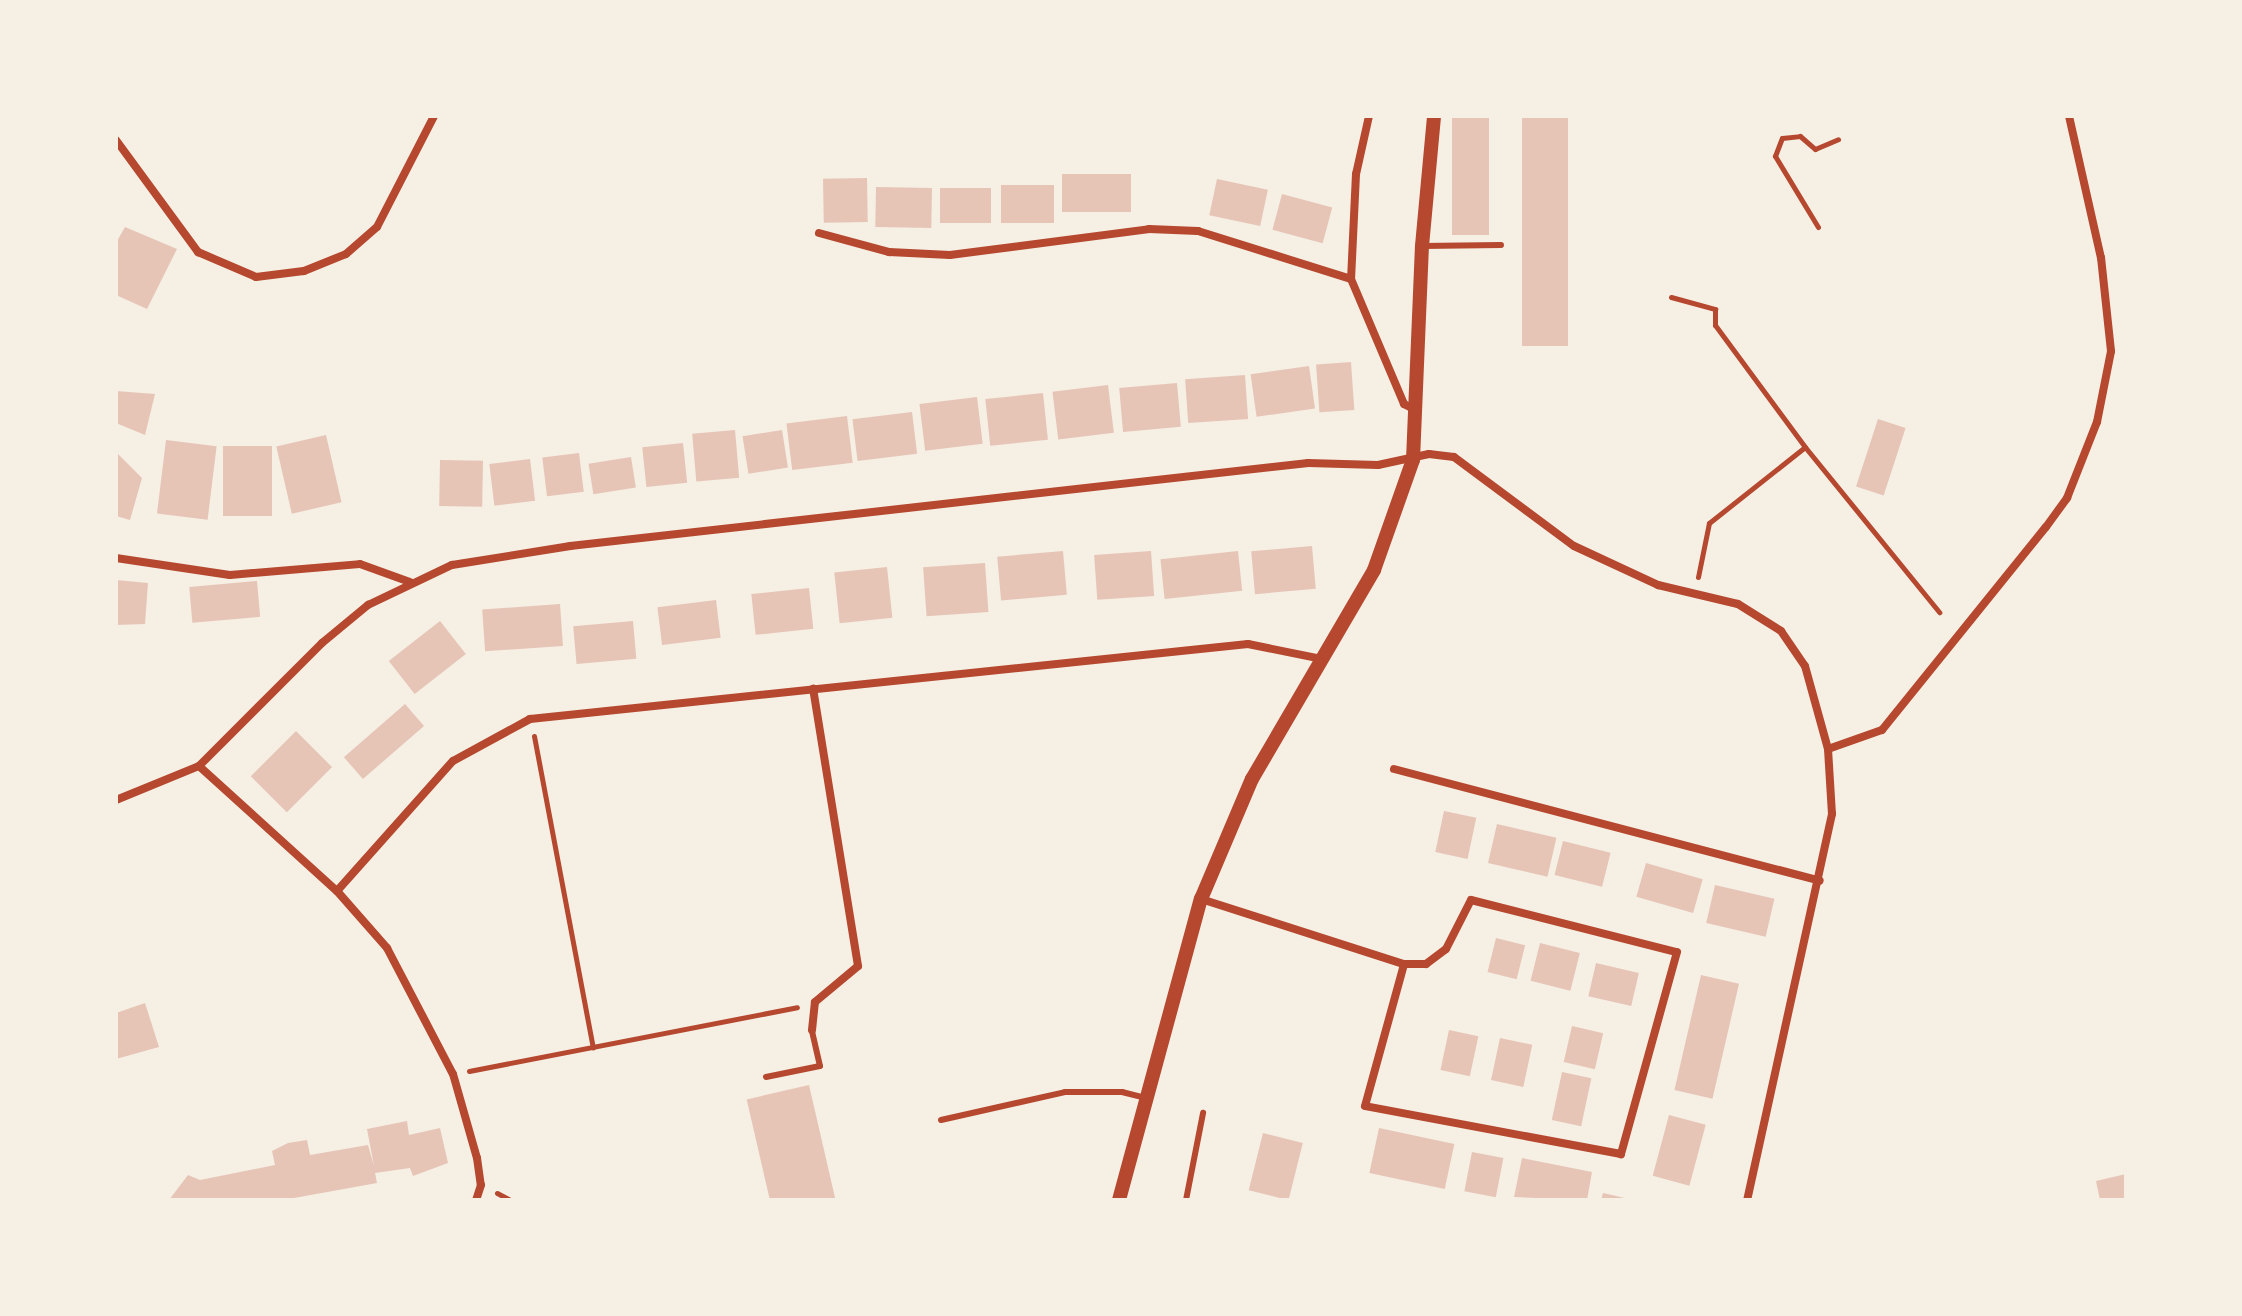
<!DOCTYPE html>
<html>
<head>
<meta charset="utf-8">
<style>
	body { margin:0 }
	#map { position:relative; width:2242px; height:1316px; overflow:hidden; background:#f6efe4; font-family:"Golos Text",sans-serif }
	div>[style] { position:absolute }
	.building>* { inset:0; background:#e6c5b7; transform-origin:0 0 }
	.path>* { height:5px; margin:-2.5px; padding:0 2.5px; transform-origin:2.5px; border-radius:2.5px; background:#b5482f }
	.service>* { height:6px; margin:-3px; padding:0 3px; transform-origin:3px; border-radius:3px; background:#b5482f }
	.minor>* { height:8px; margin:-4px; padding:0 4px; transform-origin:4px; border-radius:4px; background:#b5482f }
	.tertiary>* { height:14px; margin:-7px; padding:0 7px; transform-origin:7px; border-radius:7px; background:#b5482f }
	span { translate:-50% -50%; white-space:nowrap; text-align:center; line-height:1.15; -webkit-text-stroke:8px #f6efe4; paint-order:stroke }
	.frame { position:absolute; inset:0; border:118px solid #f6efe4; pointer-events:none }
</style>
</head>
<body>
<div id="map">
	<div class="building">
		<i style="left:1452px;top:116px;width:37px;height:119px"></i>
		<i style="left:1522px;top:116px;width:46px;height:230px"></i>
		<i style="left:1131px;top:174px;width:38px;height:69px;rotate:90deg"></i>
		<i style="left:867px;top:178px;width:44px;height:44px;rotate:89deg"></i>
		<i style="left:1217px;top:179px;width:52px;height:37px;rotate:12deg"></i>
		<i style="left:1001px;top:185px;width:53px;height:38px"></i>
		<i style="left:876px;top:187px;width:56px;height:40px;rotate:1deg"></i>
		<i style="left:991px;top:188px;width:35px;height:51px;rotate:90deg"></i>
		<i style="left:1282px;top:194px;width:52px;height:37px;rotate:15deg"></i>
		<i style="clip-path:polygon(125px 227px,177px 249px,147px 309px,116px 295px,116px 243px)"></i>
		<i style="left:1351px;top:362px;width:48px;height:35px;rotate:86deg"></i>
		<i style="left:1309px;top:366px;width:43px;height:59px;rotate:82deg"></i>
		<i style="left:1245px;top:375px;width:44px;height:60px;rotate:86deg"></i>
		<i style="left:1177px;top:383px;width:44px;height:58px;rotate:85deg"></i>
		<i style="left:1108px;top:385px;width:48px;height:56px;rotate:83deg"></i>
		<i style="clip-path:polygon(116px 391px,155px 394px,145px 435px,116px 423px)"></i>
		<i style="left:1043px;top:393px;width:47px;height:58px;rotate:84deg"></i>
		<i style="left:977px;top:397px;width:47px;height:58px;rotate:83deg"></i>
		<i style="left:912px;top:412px;width:42px;height:60px;rotate:83deg"></i>
		<i style="left:847px;top:416px;width:47px;height:61px;rotate:83deg"></i>
		<i style="left:1878px;top:419px;width:29px;height:71px;rotate:18deg"></i>
		<i style="left:735px;top:430px;width:48px;height:43px;rotate:85deg"></i>
		<i style="left:782px;top:430px;width:38px;height:40px;rotate:81deg"></i>
		<i style="left:326px;top:435px;width:69px;height:51px;rotate:77deg"></i>
		<i style="left:166px;top:440px;width:51px;height:74px;rotate:7deg"></i>
		<i style="left:683px;top:443px;width:40px;height:41px;rotate:84deg"></i>
		<i style="left:223px;top:446px;width:49px;height:70px"></i>
		<i style="clip-path:polygon(116px 452px,142px 478px,130px 520px,116px 516px)"></i>
		<i style="left:579px;top:453px;width:39px;height:37px;rotate:83deg"></i>
		<i style="left:631px;top:457px;width:31px;height:43px;rotate:81deg"></i>
		<i style="left:530px;top:459px;width:42px;height:41px;rotate:83deg"></i>
		<i style="left:440px;top:460px;width:43px;height:46px;rotate:1deg"></i>
		<i style="left:1312px;top:546px;width:43px;height:61px;rotate:85deg"></i>
		<i style="left:1063px;top:551px;width:44px;height:66px;rotate:85deg"></i>
		<i style="left:1151px;top:551px;width:45px;height:57px;rotate:86deg"></i>
		<i style="left:1238px;top:551px;width:40px;height:78px;rotate:84deg"></i>
		<i style="left:985px;top:563px;width:49px;height:62px;rotate:86deg"></i>
		<i style="left:887px;top:567px;width:51px;height:53px;rotate:84deg"></i>
		<i style="clip-path:polygon(116px 580px,148px 583px,145px 624px,116px 625px)"></i>
		<i style="left:257px;top:581px;width:36px;height:68px;rotate:85deg"></i>
		<i style="left:809px;top:588px;width:41px;height:58px;rotate:84deg"></i>
		<i style="left:716px;top:600px;width:38px;height:59px;rotate:83deg"></i>
		<i style="left:560px;top:604px;width:42px;height:78px;rotate:86deg"></i>
		<i style="left:440px;top:621px;width:42px;height:65px;rotate:52deg"></i>
		<i style="left:633px;top:621px;width:38px;height:60px;rotate:85deg"></i>
		<i style="left:405px;top:704px;width:29px;height:81px;rotate:49deg"></i>
		<i style="left:296px;top:731px;width:51px;height:64px;rotate:45deg"></i>
		<i style="left:1444px;top:811px;width:33px;height:42px;rotate:12deg"></i>
		<i style="left:1497px;top:824px;width:61px;height:40px;rotate:13deg"></i>
		<i style="left:1563px;top:841px;width:49px;height:35px;rotate:14deg"></i>
		<i style="left:1646px;top:863px;width:59px;height:35px;rotate:16deg"></i>
		<i style="left:1715px;top:885px;width:61px;height:39px;rotate:13deg"></i>
		<i style="left:1496px;top:938px;width:30px;height:35px;rotate:14deg"></i>
		<i style="left:1540px;top:943px;width:41px;height:39px;rotate:14deg"></i>
		<i style="left:1596px;top:963px;width:44px;height:34px;rotate:13deg"></i>
		<i style="left:1701px;top:975px;width:39px;height:118px;rotate:13deg"></i>
		<i style="clip-path:polygon(145px 1003px,159px 1047px,116px 1059px,116px 1013px)"></i>
		<i style="left:1572px;top:1026px;width:32px;height:37px;rotate:13deg"></i>
		<i style="left:1449px;top:1030px;width:30px;height:41px;rotate:12deg"></i>
		<i style="left:1500px;top:1038px;width:33px;height:43px;rotate:12deg"></i>
		<i style="left:1562px;top:1072px;width:30px;height:49px;rotate:12deg"></i>
		<i style="left:809px;top:1085px;width:118px;height:64px;rotate:77deg"></i>
		<i style="left:1669px;top:1115px;width:38px;height:63px;rotate:15deg"></i>
		<i style="clip-path:polygon(407px 1121px,409px 1135px,440px 1128px,448px 1163px,413px 1176px,410px 1168px,375px 1173px,377px 1183px,283px 1200px,169px 1200px,188px 1175px,200px 1180px,275px 1165px,272px 1151px,288px 1143px,307px 1140px,310px 1155px,368px 1145px,374px 1166px,367px 1129px)"></i>
		<i style="left:1379px;top:1128px;width:77px;height:46px;rotate:12deg"></i>
		<i style="left:1263px;top:1133px;width:41px;height:59px;rotate:14deg"></i>
		<i style="left:1472px;top:1152px;width:32px;height:40px;rotate:11deg"></i>
		<i style="clip-path:polygon(1522px 1158px,1592px 1172px,1587px 1200px,1514px 1197px)"></i>
		<i style="clip-path:polygon(2126px 1174px,2126px 1200px,2100px 1200px,2096px 1181px)"></i>
		<i style="clip-path:polygon(1603px 1193px,1629px 1199px,1629px 1200px,1601px 1200px)"></i>
	</div>
	<div class="path">
		<i style="left:1818px;top:227px;width:83px;rotate:-121.2deg"></i>
		<i style="left:1775px;top:156px;width:19px;rotate:-69deg"></i>
		<i style="left:1782px;top:138px;width:18px;rotate:-6deg"></i>
		<i style="left:1800px;top:136px;width:20px;rotate:41deg"></i>
		<i style="left:1815px;top:149px;width:25px;rotate:-23deg"></i>
		<i style="left:1671px;top:297px;width:46px;rotate:15.3deg"></i>
		<i style="left:1715px;top:309px;width:16px;rotate:90deg"></i>
		<i style="left:1715px;top:325px;width:152px;rotate:53.6deg"></i>
		<i style="left:1698px;top:577px;width:55px;rotate:-78.5deg"></i>
		<i style="left:1709px;top:523px;width:122px;rotate:-38.4deg"></i>
		<i style="left:1805px;top:447px;width:213px;rotate:50.9deg"></i>
		<i style="left:534px;top:736px;width:317px;rotate:79.3deg"></i>
		<i style="left:469px;top:1071px;width:334px;rotate:-11deg"></i>
		<i style="left:497px;top:1193px;width:15px;rotate:28deg"></i>
	</div>
	<div class="service">
		<i style="left:1422px;top:246px;width:79px;rotate:-0.7deg"></i>
		<i style="left:766px;top:1077px;width:55px;rotate:-11.5deg"></i>
		<i style="left:820px;top:1066px;width:37px;rotate:-103deg"></i>
		<i style="left:941px;top:1120px;width:127px;rotate:-12.7deg"></i>
		<i style="left:1065px;top:1092px;width:57px"></i>
		<i style="left:1122px;top:1092px;width:25px;rotate:14deg"></i>
		<i style="left:1186px;top:1200px;width:89px;rotate:-78.9deg"></i>
	</div>
	<div class="minor">
		<i style="left:1369px;top:116px;width:59px;rotate:102.6deg"></i>
		<i style="left:1356px;top:174px;width:105px;rotate:92.7deg"></i>
		<i style="left:1351px;top:279px;width:136px;rotate:67deg"></i>
		<i style="left:1404px;top:404px;width:15px;rotate:28deg"></i>
		<i style="left:116px;top:140px;width:139px;rotate:53.8deg"></i>
		<i style="left:198px;top:252px;width:63px;rotate:23.3deg"></i>
		<i style="left:256px;top:277px;width:48px;rotate:-7.1deg"></i>
		<i style="left:304px;top:271px;width:45px;rotate:-22deg"></i>
		<i style="left:346px;top:254px;width:41px;rotate:-41.1deg"></i>
		<i style="left:377px;top:227px;width:125px;rotate:-62.8deg"></i>
		<i style="left:819px;top:233px;width:73px;rotate:15.2deg"></i>
		<i style="left:889px;top:252px;width:61px;rotate:2.8deg"></i>
		<i style="left:950px;top:255px;width:201px;rotate:-7.4deg"></i>
		<i style="left:1149px;top:229px;width:49px;rotate:2.3deg"></i>
		<i style="left:1198px;top:231px;width:160px;rotate:17.4deg"></i>
		<i style="left:116px;top:558px;width:115px;rotate:8.5deg"></i>
		<i style="left:230px;top:575px;width:130px;rotate:-4.8deg"></i>
		<i style="left:360px;top:564px;width:53px;rotate:19.8deg"></i>
		<i style="left:1828px;top:749px;width:57px;rotate:-19.4deg"></i>
		<i style="left:1882px;top:730px;width:261px;rotate:-51.1deg"></i>
		<i style="left:2046px;top:527px;width:36px;rotate:-54deg"></i>
		<i style="left:2067px;top:498px;width:82px;rotate:-68.5deg"></i>
		<i style="left:2097px;top:422px;width:72px;rotate:-78.8deg"></i>
		<i style="left:2111px;top:351px;width:94px;rotate:-96.1deg"></i>
		<i style="left:2101px;top:258px;width:146px;rotate:-102.7deg"></i>
		<i style="left:199px;top:766px;width:186px;rotate:42.2deg"></i>
		<i style="left:337px;top:891px;width:174px;rotate:-48.3deg"></i>
		<i style="left:453px;top:761px;width:88px;rotate:-28.6deg"></i>
		<i style="left:530px;top:719px;width:722px;rotate:-5.96deg"></i>
		<i style="left:1248px;top:644px;width:76px;rotate:11.5deg"></i>
		<i style="left:1394px;top:769px;width:440px;rotate:14.7deg"></i>
		<i style="left:116px;top:800px;width:90px;rotate:-22.3deg"></i>
		<i style="left:199px;top:766px;width:174px;rotate:-45deg"></i>
		<i style="left:322px;top:643px;width:60px;rotate:-39.6deg"></i>
		<i style="left:368px;top:605px;width:93px;rotate:-25.5deg"></i>
		<i style="left:452px;top:565px;width:120px;rotate:-9.1deg"></i>
		<i style="left:570px;top:546px;width:743px;rotate:-6.42deg"></i>
		<i style="left:1308px;top:463px;width:70px;rotate:1.6deg"></i>
		<i style="left:1378px;top:465px;width:52px;rotate:-12.2deg"></i>
		<i style="left:1429px;top:454px;width:25px;rotate:7deg"></i>
		<i style="left:1454px;top:457px;width:149px;rotate:36.6deg"></i>
		<i style="left:1574px;top:546px;width:93px;rotate:24.9deg"></i>
		<i style="left:1658px;top:585px;width:82px;rotate:13.4deg"></i>
		<i style="left:1738px;top:604px;width:51px;rotate:32.1deg"></i>
		<i style="left:1781px;top:631px;width:42px;rotate:55.6deg"></i>
		<i style="left:1805px;top:666px;width:86px;rotate:74.5deg"></i>
		<i style="left:1828px;top:749px;width:65px;rotate:86.5deg"></i>
		<i style="left:1832px;top:814px;width:395px;rotate:102.4deg"></i>
		<i style="left:337px;top:891px;width:76px;rotate:48.7deg"></i>
		<i style="left:387px;top:948px;width:142px;rotate:62.4deg"></i>
		<i style="left:453px;top:1074px;width:87px;rotate:74.1deg"></i>
		<i style="left:477px;top:1158px;width:27px;rotate:82deg"></i>
		<i style="left:481px;top:1185px;width:16px;rotate:108deg"></i>
		<i style="left:1201px;top:899px;width:213px;rotate:17.8deg"></i>
		<i style="left:1404px;top:964px;width:22px"></i>
		<i style="left:1426px;top:964px;width:25px;rotate:-37deg"></i>
		<i style="left:1446px;top:949px;width:55px;rotate:-63deg"></i>
		<i style="left:1471px;top:900px;width:212px;rotate:14.2deg"></i>
		<i style="left:1677px;top:952px;width:210px;rotate:105.5deg"></i>
		<i style="left:1621px;top:1154px;width:260px;rotate:-169.4deg"></i>
		<i style="left:1365px;top:1106px;width:147px;rotate:-74.6deg"></i>
		<i style="left:812px;top:1030px;width:28px;rotate:-84deg"></i>
		<i style="left:815px;top:1002px;width:56px;rotate:-39.9deg"></i>
		<i style="left:858px;top:966px;width:281px;rotate:-99.2deg"></i>
	</div>
	<div class="tertiary">
		<i style="left:1119px;top:1200px;width:312px;rotate:-74.8deg"></i>
		<i style="left:1201px;top:899px;width:130px;rotate:-67deg"></i>
		<i style="left:1252px;top:779px;width:242px;rotate:-59.7deg"></i>
		<i style="left:1374px;top:570px;width:117px;rotate:-70.5deg"></i>
		<i style="left:1413px;top:460px;width:214px;rotate:-87.6deg"></i>
		<i style="left:1422px;top:246px;width:131px;rotate:-84.7deg"></i>
	</div>
	<div class="frame"></div>
</div>
</body>
</html>
